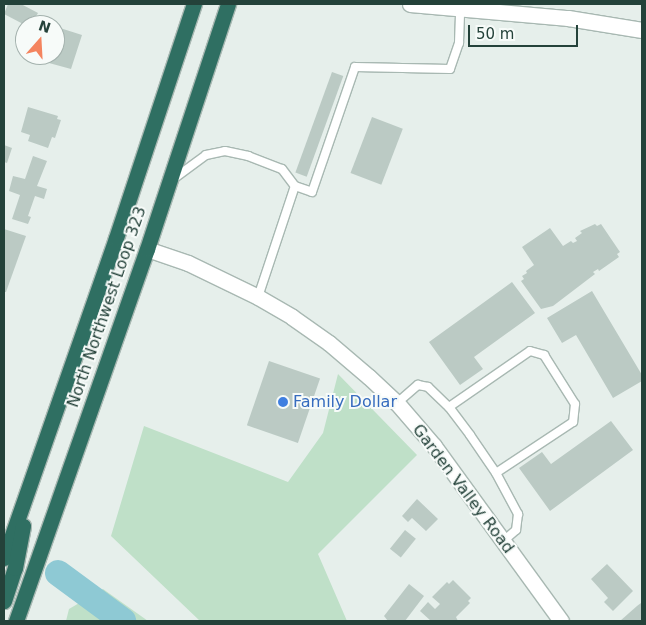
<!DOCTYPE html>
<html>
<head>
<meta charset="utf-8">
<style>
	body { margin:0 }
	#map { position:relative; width:646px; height:625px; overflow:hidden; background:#e6efeb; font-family:"DejaVu Sans",sans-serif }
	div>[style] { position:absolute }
	.green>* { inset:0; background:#bfe0c8 }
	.river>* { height:26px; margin:-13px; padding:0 13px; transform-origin:13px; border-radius:13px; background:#8ec9d4 }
	.building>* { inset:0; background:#bbcac4; transform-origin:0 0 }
	.roads { filter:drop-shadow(1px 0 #a8b8b2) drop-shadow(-1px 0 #a8b8b2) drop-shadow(0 1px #a8b8b2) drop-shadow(0 -1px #a8b8b2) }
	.lane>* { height:8px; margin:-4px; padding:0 4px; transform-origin:4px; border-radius:4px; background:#fff }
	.secondary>* { height:15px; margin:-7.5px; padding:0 7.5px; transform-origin:7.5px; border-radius:7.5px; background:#fff }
	.highway>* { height:15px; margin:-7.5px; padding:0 7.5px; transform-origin:7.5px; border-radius:7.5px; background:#2f6f62 }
	.dots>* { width:14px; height:14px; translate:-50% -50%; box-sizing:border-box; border:2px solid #f7fbf9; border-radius:50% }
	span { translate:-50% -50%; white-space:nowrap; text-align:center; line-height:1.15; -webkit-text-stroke:4px #f7fbf9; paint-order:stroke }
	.street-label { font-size:16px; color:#24423a }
	.shop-label { font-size:16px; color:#366cbe }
	.left { translate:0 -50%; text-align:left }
	.frame { position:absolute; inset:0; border:5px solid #24423a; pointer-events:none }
	.north { position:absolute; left:15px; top:15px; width:50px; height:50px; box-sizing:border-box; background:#f7fbf9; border:1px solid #a3b1ad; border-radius:50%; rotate:19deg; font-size:14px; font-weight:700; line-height:20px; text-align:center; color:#24423a }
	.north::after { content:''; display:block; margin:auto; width:18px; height:22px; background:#f4845f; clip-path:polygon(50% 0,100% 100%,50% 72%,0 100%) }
	.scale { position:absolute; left:468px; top:25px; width:110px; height:22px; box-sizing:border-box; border:2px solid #24423a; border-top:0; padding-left:6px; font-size:15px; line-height:18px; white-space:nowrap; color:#24423a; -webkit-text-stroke:4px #f7fbf9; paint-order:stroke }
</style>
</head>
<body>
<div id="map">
	<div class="green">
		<i style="clip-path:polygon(338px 374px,417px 455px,318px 554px,347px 621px,200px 621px,111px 536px,144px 426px,288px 482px,323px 433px)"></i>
		<i style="clip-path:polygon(103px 589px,148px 621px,66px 621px,69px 609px)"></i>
	</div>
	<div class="river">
		<i style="left:58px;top:573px;width:81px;rotate:36.4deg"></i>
	</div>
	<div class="building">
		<i style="clip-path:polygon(8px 4px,21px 4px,38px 13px,31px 25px,25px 25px,4px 14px)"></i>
		<i style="clip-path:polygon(60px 28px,82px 35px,71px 69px,49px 63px,51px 59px,46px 57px,47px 55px,55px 55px,55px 41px)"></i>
		<i style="left:332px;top:72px;width:12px;height:107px;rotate:20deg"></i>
		<i style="clip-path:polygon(28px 107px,58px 116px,57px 119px,61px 120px,55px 138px,52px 137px,48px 148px,28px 141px,30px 135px,21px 132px)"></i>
		<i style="left:372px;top:117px;width:33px;height:60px;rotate:21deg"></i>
		<i style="clip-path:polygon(4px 145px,12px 148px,7px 163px,4px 162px)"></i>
		<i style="clip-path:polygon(33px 156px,47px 161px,37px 186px,47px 189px,44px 199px,35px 196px,28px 216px,31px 217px,28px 224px,12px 219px,20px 195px,9px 191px,13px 176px,25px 179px)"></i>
		<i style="clip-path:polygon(595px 224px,597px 226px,601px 224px,620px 252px,617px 254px,619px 257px,599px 271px,598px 269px,593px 272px,595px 274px,553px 306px,541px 309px,521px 281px,524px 279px,522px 276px,527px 273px,526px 271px,534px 265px,522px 247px,550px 228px,563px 246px,571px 241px,573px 243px,577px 241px,575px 238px,582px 233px,580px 231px)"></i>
		<i style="clip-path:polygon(4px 229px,26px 236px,6px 292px,4px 292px)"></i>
		<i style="clip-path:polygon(512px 282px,535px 313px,474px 357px,483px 369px,460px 385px,429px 342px)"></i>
		<i style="clip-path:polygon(592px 291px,642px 375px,642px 381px,613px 398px,576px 335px,562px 343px,547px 318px)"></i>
		<i style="left:269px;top:361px;width:54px;height:68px;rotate:19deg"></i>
		<i style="clip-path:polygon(611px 421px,633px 450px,550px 511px,519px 468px,542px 452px,551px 464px)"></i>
		<i style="clip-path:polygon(417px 499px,438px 519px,426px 531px,412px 518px,408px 522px,402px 516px)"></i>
		<i style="left:405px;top:530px;width:14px;height:24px;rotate:39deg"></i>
		<i style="clip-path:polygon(607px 564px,633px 591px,613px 611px,604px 602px,608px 598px,591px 579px)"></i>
		<i style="clip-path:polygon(453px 580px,471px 598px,468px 601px,470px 603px,456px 617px,458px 621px,431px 621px,420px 611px,428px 602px,435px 609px,440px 604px,432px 597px,447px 582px,449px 584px)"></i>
		<i style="clip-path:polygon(409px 584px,424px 596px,405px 621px,388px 621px,384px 616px)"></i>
		<i style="clip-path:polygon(641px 603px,642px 621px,620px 621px,637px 606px)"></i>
	</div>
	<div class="roads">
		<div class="lane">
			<i style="left:172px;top:180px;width:42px;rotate:-36.3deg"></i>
			<i style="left:206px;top:155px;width:19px;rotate:-12deg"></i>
			<i style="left:225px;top:151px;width:24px;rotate:12deg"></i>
			<i style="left:248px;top:156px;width:36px;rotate:21deg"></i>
			<i style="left:282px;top:169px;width:21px;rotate:53deg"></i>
			<i style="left:258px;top:297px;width:117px;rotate:-71.6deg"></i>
			<i style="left:295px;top:186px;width:18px;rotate:19deg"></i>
			<i style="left:312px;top:192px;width:132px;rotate:-71deg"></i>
			<i style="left:355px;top:67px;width:95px;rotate:1.2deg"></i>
			<i style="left:450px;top:69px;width:28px;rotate:-71deg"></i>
			<i style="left:459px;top:43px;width:35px;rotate:-88deg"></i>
			<i style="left:397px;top:403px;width:28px;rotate:-41deg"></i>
			<i style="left:418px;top:385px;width:10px;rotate:11deg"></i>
			<i style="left:428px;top:387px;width:29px;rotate:44deg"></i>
			<i style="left:449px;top:407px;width:35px;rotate:53deg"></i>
			<i style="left:470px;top:435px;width:46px;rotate:55.6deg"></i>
			<i style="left:496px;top:473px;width:47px;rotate:61.8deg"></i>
			<i style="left:518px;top:514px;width:16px;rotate:97deg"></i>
			<i style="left:516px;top:530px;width:18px;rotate:139deg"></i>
			<i style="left:449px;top:407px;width:98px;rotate:-34.7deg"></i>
			<i style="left:530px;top:351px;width:15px;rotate:16deg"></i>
			<i style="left:544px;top:355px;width:58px;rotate:57.7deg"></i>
			<i style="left:575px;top:404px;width:18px;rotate:96deg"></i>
			<i style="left:573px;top:422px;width:92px;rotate:146.5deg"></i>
		</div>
		<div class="secondary">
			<i style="left:410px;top:4px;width:159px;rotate:5.1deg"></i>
			<i style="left:568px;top:18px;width:75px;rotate:9.2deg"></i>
			<i style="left:147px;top:249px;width:43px;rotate:18.9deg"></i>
			<i style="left:188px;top:263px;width:78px;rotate:25.9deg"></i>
			<i style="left:258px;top:297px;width:39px;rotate:30deg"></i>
			<i style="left:292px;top:317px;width:45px;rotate:35.1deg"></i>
			<i style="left:329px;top:343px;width:52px;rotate:40.4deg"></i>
			<i style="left:369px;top:377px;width:38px;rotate:43deg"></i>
			<i style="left:397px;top:403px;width:57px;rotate:49.3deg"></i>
			<i style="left:434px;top:446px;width:216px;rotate:54deg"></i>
		</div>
		<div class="highway">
			<i style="left:4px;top:558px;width:339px;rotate:-70.7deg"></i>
			<i style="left:116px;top:238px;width:247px;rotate:-71.6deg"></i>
			<i style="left:4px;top:601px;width:35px;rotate:-72deg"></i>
			<i style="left:15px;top:568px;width:43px;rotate:-79.2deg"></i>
			<i style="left:16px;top:621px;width:394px;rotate:-70.6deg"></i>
			<i style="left:147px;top:249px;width:258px;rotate:-71.7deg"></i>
		</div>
	</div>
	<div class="dots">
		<i style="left:283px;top:402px;background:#3f7fe0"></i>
	</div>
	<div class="street-label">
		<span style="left:107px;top:307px;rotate:-71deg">North Northwest Loop 323</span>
		<span style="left:463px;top:489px;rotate:53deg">Garden Valley Road</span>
	</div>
	<div class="shop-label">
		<span class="left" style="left:293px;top:402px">Family Dollar</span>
	</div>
	<div class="frame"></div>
	<div class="north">N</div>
	<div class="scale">50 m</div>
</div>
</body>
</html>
